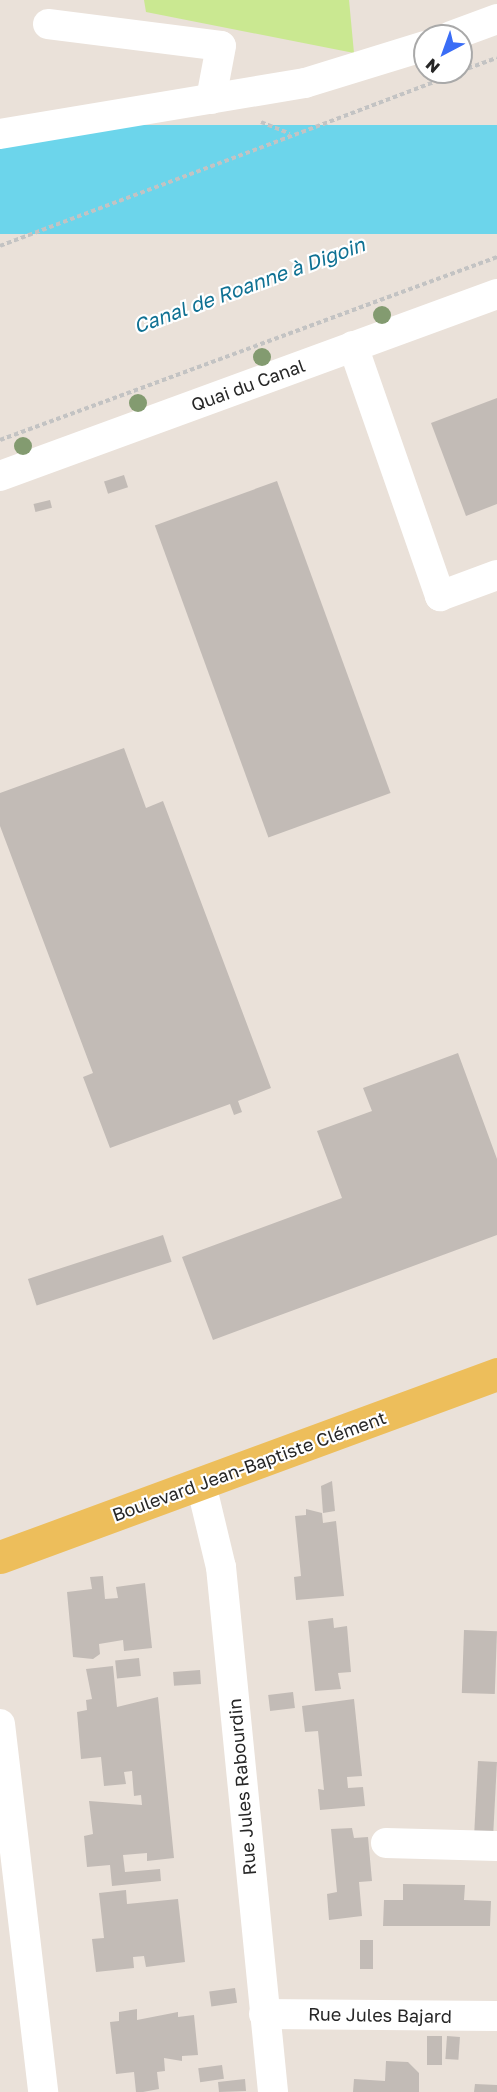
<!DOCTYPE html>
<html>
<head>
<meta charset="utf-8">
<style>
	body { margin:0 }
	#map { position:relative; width:497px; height:2092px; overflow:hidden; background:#eae1d9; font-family:"Golos Text",sans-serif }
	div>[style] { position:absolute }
	.pitch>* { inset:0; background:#cae891 }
	.water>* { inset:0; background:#6cd5eb; transform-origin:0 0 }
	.building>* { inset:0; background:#c2bbb6; transform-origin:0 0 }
	.path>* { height:4px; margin-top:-2px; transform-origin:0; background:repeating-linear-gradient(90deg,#c3c3c3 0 4.5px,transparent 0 7.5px) }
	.minor>* { height:30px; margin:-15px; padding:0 15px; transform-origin:15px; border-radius:15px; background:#fff }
	.major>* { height:33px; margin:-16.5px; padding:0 16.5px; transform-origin:16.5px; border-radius:16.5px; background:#edbe5b }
	.trees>* { width:18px; height:18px; margin:-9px; border-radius:50%; background:#839b70 }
	span { translate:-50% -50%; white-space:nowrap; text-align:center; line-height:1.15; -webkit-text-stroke:4.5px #fff; paint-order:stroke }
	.street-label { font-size:18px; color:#272727 }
	.water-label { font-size:20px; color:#0f7193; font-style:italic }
	.north { position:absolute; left:413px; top:24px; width:60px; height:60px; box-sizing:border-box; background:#fff; border:2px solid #a9a9a9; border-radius:50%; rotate:221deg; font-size:16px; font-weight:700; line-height:24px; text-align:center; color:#272727 }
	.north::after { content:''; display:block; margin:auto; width:21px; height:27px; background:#3a6df6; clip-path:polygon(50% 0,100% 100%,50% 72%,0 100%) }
</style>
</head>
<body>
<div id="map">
	<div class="pitch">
		<i style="clip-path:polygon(144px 0,349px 0,354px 53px,146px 12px)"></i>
	</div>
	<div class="water">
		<i style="left:497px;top:125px;width:109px;height:531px;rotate:90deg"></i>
	</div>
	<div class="building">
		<i style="clip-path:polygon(497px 398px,497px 504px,466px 516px,431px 423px)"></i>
		<i style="left:124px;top:475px;width:13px;height:21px;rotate:72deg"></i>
		<i style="left:277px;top:481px;width:332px;height:130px;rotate:70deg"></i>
		<i style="left:50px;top:500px;width:8px;height:17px;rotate:76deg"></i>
		<i style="clip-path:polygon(124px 748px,146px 808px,163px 801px,271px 1088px,238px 1101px,242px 1112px,234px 1115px,230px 1104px,110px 1148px,83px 1077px,93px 1073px,0 826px,0 793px)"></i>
		<i style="clip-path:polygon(458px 1053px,497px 1159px,497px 1235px,213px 1340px,182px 1257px,342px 1198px,317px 1131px,372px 1111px,363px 1088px)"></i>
		<i style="left:163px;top:1235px;width:28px;height:142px;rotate:72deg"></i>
		<i style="clip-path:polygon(332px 1481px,335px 1511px,323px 1513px,321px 1486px)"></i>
		<i style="clip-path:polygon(306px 1509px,322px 1513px,323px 1523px,336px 1521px,344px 1596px,296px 1600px,294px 1577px,301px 1576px,295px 1516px,306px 1515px)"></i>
		<i style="clip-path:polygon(103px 1576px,105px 1599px,118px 1598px,116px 1587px,145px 1583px,152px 1648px,124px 1651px,123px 1640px,99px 1644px,100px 1654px,93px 1659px,73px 1657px,67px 1592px,92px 1589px,90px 1577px)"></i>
		<i style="clip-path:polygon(333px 1618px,334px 1628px,347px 1626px,351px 1672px,338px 1673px,341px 1689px,315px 1691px,308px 1621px)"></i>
		<i style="left:464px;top:1630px;width:33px;height:63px;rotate:2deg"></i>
		<i style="left:139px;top:1658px;width:18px;height:24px;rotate:84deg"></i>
		<i style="clip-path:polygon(113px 1666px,117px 1707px,158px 1697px,174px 1858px,147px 1861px,147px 1853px,123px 1855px,125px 1872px,160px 1869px,161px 1881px,112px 1886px,110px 1865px,87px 1867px,84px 1836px,93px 1834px,89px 1801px,142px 1805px,141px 1795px,134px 1796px,132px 1771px,124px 1772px,126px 1784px,104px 1786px,101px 1757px,81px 1759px,77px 1712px,87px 1710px,86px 1700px,92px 1699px,86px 1669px)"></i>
		<i style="left:200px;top:1670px;width:14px;height:27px;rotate:86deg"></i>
		<i style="left:293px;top:1692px;width:16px;height:25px;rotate:83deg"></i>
		<i style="clip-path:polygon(354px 1699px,362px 1776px,347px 1777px,348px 1788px,363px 1787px,365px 1806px,320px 1810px,318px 1789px,324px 1790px,318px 1731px,305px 1732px,302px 1706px)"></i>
		<i style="left:478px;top:1761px;width:19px;height:70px;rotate:3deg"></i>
		<i style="clip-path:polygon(352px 1828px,354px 1838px,368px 1837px,372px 1881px,359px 1882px,362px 1916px,329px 1920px,327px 1894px,337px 1892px,331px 1829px)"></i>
		<i style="clip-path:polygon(403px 1884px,465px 1885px,464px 1900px,491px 1901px,490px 1926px,383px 1926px,384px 1900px,403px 1900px)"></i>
		<i style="clip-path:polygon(126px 1890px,127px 1904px,178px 1899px,185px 1962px,146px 1967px,144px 1956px,133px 1957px,134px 1968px,96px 1972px,92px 1939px,104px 1938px,99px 1893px)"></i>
		<i style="left:360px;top:1940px;width:13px;height:29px"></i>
		<i style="left:235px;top:1988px;width:15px;height:26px;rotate:82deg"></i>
		<i style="clip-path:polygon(137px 2009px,137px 2020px,178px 2012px,178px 2017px,194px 2015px,198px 2055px,182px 2056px,182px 2061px,164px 2058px,165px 2071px,157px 2072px,159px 2089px,143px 2092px,136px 2092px,134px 2072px,116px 2074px,110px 2022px,119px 2021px,119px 2012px)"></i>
		<i style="left:427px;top:2036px;width:15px;height:29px"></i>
		<i style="left:447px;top:2036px;width:13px;height:23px;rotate:4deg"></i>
		<i style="clip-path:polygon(386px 2061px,408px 2062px,419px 2073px,419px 2092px,353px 2092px,354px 2079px,385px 2081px)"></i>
		<i style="left:222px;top:2065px;width:14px;height:24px;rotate:82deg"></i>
		<i style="clip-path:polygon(245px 2079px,246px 2091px,219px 2092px,218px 2082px)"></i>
		<i style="clip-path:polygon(475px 2084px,497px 2085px,497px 2092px,474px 2092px)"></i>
	</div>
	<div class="path">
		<i style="left:461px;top:71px;width:38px;rotate:-20deg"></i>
		<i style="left:261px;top:122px;width:31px;rotate:22deg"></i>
		<i style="left:0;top:246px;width:492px;rotate:-20.7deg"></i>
		<i style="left:0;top:440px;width:530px;rotate:-20.21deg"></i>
	</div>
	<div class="minor">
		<i style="left:48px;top:24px;width:174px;rotate:7.2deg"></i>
		<i style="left:221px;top:46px;width:54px;rotate:100.7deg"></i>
		<i style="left:451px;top:36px;width:49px;rotate:-20.3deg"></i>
		<i style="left:0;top:134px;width:309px;rotate:-9.5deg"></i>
		<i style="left:305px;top:83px;width:126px;rotate:-17.1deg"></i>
		<i style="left:353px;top:346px;width:265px;rotate:70.8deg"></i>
		<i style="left:440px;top:596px;width:61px;rotate:-20.2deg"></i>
		<i style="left:0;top:476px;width:529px;rotate:-20.11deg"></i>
		<i style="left:201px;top:1484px;width:85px;rotate:76.5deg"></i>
		<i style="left:221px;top:1567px;width:528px;rotate:84.34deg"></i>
		<i style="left:0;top:1724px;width:371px;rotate:83.3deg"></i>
		<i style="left:386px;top:1843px;width:111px;rotate:1.5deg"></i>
		<i style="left:264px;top:2014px;width:233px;rotate:0.5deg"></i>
	</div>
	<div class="major">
		<i style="left:0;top:1557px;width:530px;rotate:-20.21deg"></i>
	</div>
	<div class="trees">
		<i style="left:382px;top:315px"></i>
		<i style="left:262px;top:357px"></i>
		<i style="left:138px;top:403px"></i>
		<i style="left:23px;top:446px"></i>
	</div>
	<div class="street-label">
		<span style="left:248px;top:385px;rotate:-20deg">Quai du Canal</span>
		<span style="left:249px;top:1466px;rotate:-20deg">Boulevard Jean-Baptiste Clément</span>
		<span style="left:242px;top:1787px;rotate:-95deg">Rue Jules Rabourdin</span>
		<span style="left:380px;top:2015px;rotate:1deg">Rue Jules Bajard</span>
	</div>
	<div class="water-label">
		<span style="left:249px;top:285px;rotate:-20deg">Canal de Roanne à Digoin</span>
	</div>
	<div class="north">N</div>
</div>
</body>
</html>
